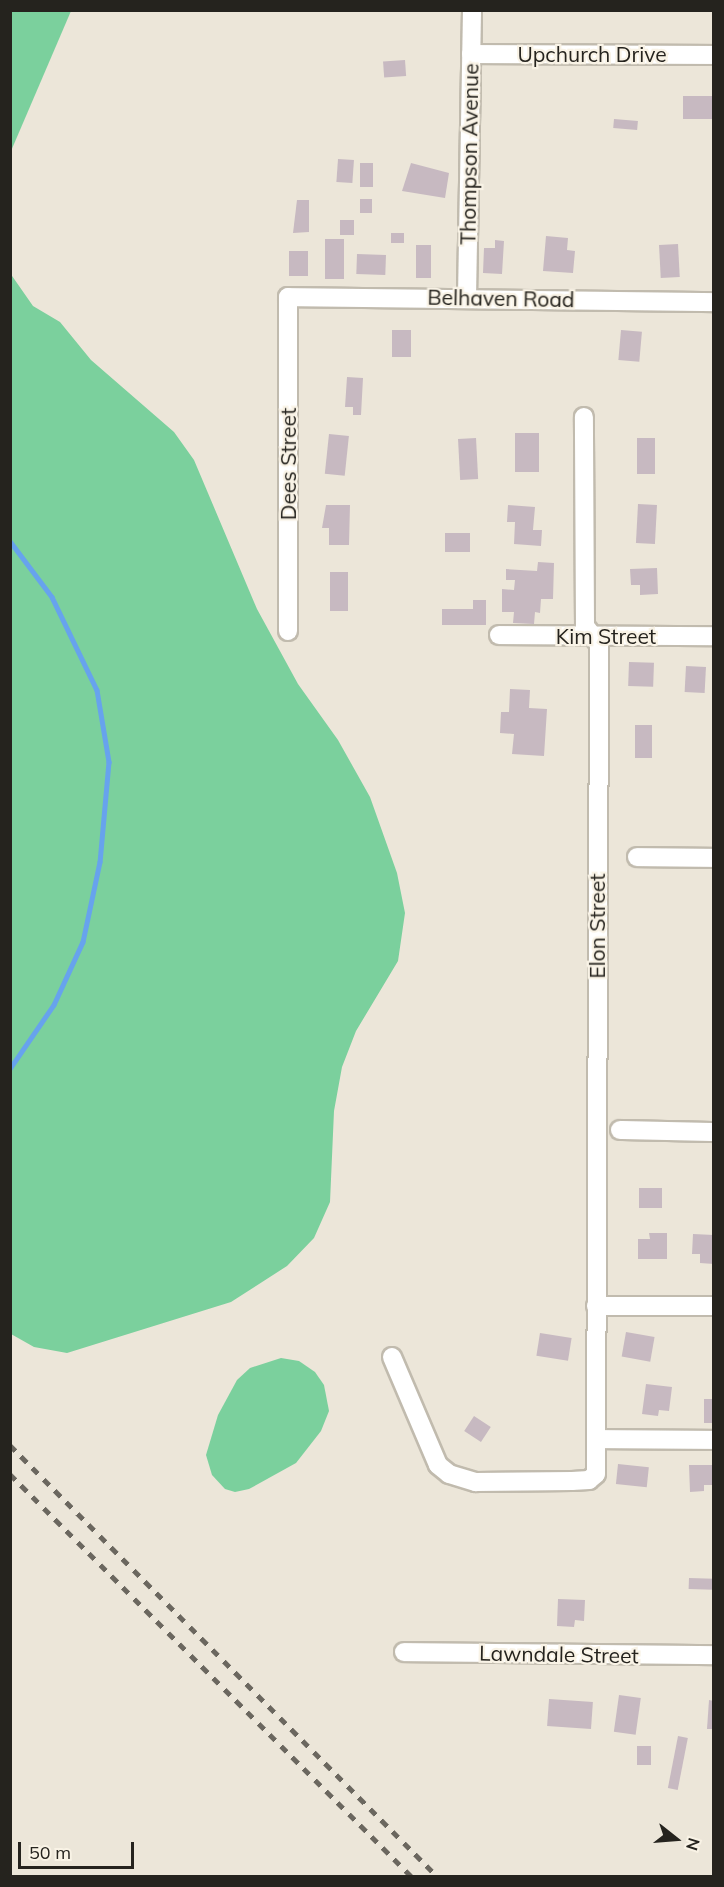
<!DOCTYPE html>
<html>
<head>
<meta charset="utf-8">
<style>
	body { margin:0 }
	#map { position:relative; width:724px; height:1887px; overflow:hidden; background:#ece6d9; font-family:Mulish,sans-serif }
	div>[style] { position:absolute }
	.green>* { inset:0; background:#7bd09d }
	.stream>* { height:4.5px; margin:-2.25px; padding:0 2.25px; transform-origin:2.25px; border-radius:2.25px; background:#67a3ed }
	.building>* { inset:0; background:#c7b9c1; transform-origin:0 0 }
	.roads { filter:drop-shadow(2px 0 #c1bbae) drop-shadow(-2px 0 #c1bbae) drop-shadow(0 2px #c1bbae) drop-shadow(0 -2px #c1bbae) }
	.minor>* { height:18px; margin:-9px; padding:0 9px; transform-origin:9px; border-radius:9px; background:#fff }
	.rail>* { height:4.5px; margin-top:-2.25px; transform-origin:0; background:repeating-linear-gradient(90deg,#6b675f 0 8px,transparent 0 16px) }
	span { translate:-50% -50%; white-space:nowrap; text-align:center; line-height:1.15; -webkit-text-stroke:4.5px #f9f3e6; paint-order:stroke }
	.street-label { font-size:21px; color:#25231e }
	.frame { position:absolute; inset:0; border:12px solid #25231e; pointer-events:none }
	.north { position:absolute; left:646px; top:1809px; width:60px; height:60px; -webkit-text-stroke:4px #f9f3e6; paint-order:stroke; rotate:107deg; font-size:16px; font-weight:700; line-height:24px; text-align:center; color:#25231e }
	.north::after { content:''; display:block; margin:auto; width:21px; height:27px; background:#25231e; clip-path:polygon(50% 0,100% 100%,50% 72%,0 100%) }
	.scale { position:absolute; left:18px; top:1842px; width:116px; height:27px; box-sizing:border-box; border:3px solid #25231e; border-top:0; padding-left:8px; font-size:18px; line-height:21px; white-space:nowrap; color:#25231e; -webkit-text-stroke:4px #f9f3e6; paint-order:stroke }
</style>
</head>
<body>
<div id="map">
	<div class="green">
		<i style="clip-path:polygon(11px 10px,71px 11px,11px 151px,10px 11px)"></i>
		<i style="clip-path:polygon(10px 273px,33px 306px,60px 322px,91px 360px,174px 432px,194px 460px,257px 609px,298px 684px,338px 740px,370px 797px,397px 873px,405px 913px,398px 961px,356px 1031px,342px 1067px,334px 1111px,330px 1202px,314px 1238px,287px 1266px,231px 1302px,67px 1353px,34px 1347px,11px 1334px)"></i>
		<i style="clip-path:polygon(281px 1358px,299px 1361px,315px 1372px,324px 1385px,329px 1411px,321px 1431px,296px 1463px,249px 1489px,235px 1492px,225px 1489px,212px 1475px,206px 1455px,218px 1415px,237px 1380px,250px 1368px)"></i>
	</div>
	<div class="stream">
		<i style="left:10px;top:541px;width:70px;rotate:53.1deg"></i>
		<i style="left:52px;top:597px;width:103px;rotate:64.2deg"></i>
		<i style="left:97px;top:690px;width:73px;rotate:80.5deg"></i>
		<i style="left:109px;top:762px;width:100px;rotate:95.1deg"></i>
		<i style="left:100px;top:862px;width:82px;rotate:102deg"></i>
		<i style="left:83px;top:942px;width:69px;rotate:114.7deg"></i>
		<i style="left:54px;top:1005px;width:78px;rotate:124.5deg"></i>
	</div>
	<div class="building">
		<i style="left:405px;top:60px;width:16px;height:22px;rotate:86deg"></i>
		<i style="left:683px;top:96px;width:31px;height:23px"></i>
		<i style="left:614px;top:119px;width:24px;height:9px;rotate:5deg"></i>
		<i style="left:338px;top:159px;width:16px;height:23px;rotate:4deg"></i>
		<i style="left:360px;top:163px;width:13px;height:24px"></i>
		<i style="clip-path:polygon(411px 163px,449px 173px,445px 198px,402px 191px)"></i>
		<i style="left:372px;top:199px;width:14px;height:12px;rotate:90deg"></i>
		<i style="clip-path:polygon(297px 200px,309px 200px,309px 232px,293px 233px)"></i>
		<i style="left:340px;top:220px;width:14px;height:15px"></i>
		<i style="left:404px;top:233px;width:10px;height:13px;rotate:90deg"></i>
		<i style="clip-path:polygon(546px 236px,568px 238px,567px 250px,575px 251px,573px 273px,543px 271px)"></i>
		<i style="left:344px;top:239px;width:40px;height:19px;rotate:90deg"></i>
		<i style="clip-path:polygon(495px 240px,504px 241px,502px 274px,483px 273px,484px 248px,495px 248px)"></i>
		<i style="left:678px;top:244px;width:33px;height:19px;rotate:87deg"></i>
		<i style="left:416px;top:245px;width:15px;height:33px"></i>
		<i style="left:289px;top:251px;width:19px;height:25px"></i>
		<i style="left:357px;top:254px;width:29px;height:20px;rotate:2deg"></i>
		<i style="left:392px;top:330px;width:19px;height:27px"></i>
		<i style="left:621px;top:330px;width:21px;height:30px;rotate:5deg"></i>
		<i style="clip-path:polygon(347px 377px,363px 378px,361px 415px,353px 415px,353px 407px,345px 407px)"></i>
		<i style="left:515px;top:433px;width:24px;height:39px"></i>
		<i style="left:329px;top:434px;width:20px;height:40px;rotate:6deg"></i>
		<i style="left:476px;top:438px;width:41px;height:18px;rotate:87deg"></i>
		<i style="left:637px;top:438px;width:18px;height:36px"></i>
		<i style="left:638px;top:504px;width:19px;height:39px;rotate:3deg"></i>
		<i style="clip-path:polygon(326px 505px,350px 505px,349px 545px,329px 545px,329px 528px,322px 528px)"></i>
		<i style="clip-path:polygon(508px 505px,535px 507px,533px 530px,542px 530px,541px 546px,514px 544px,515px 522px,507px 522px)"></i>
		<i style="left:445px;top:533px;width:25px;height:19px"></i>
		<i style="clip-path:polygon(538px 562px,554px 563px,553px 599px,541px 599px,540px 613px,535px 612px,534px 624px,513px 623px,514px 612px,502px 612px,502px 589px,514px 590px,515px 580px,506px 580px,506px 569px,537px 571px)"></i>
		<i style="clip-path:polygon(657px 568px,658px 594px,640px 595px,640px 585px,631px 585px,630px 569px)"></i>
		<i style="left:330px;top:572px;width:18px;height:39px"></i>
		<i style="clip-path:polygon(473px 600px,486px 600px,486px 625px,442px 625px,442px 609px,473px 609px)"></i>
		<i style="left:629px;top:662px;width:25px;height:24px;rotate:2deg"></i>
		<i style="left:686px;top:666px;width:20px;height:26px;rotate:3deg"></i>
		<i style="clip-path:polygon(510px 689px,530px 690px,529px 708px,547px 709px,544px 756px,512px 754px,514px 734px,500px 733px,501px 712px,509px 712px)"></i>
		<i style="left:635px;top:725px;width:17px;height:33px"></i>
		<i style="left:639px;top:1188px;width:23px;height:20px"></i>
		<i style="clip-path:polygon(649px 1233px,667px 1233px,667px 1259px,638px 1259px,638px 1239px,650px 1239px)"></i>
		<i style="clip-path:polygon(693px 1234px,714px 1235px,714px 1264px,700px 1263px,700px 1254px,692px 1254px)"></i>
		<i style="left:626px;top:1332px;width:29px;height:25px;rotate:10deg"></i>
		<i style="left:540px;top:1333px;width:32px;height:23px;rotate:9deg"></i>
		<i style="clip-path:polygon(646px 1384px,672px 1387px,669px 1411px,659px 1410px,658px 1416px,642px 1414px)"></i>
		<i style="left:704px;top:1399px;width:10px;height:24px"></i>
		<i style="left:474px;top:1416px;width:20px;height:18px;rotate:33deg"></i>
		<i style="left:618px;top:1464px;width:31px;height:20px;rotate:6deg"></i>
		<i style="clip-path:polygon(689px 1465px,714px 1465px,714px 1485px,704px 1485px,704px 1491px,690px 1492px)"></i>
		<i style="left:689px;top:1578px;width:25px;height:11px;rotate:2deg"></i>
		<i style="clip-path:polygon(558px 1599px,585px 1600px,584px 1621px,575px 1620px,574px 1627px,557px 1626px)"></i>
		<i style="left:619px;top:1695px;width:22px;height:37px;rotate:8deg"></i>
		<i style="left:549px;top:1699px;width:44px;height:27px;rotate:4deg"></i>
		<i style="clip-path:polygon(709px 1700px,714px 1701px,714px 1729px,707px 1729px)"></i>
		<i style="left:678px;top:1736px;width:10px;height:53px;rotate:11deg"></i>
		<i style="left:637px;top:1746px;width:14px;height:19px"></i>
	</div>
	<div class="roads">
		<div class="minor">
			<i style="left:471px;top:54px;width:243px;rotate:0.2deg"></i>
			<i style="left:467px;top:297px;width:287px;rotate:-89deg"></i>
			<i style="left:288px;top:631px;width:334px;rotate:-90deg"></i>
			<i style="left:288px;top:297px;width:426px;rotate:0.7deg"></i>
			<i style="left:499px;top:635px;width:215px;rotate:0.3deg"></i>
			<i style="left:637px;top:857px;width:77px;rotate:0.7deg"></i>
			<i style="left:620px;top:1130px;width:94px;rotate:1.2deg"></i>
			<i style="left:596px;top:1306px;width:118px"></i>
			<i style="left:392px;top:1357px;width:117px;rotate:66.9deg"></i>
			<i style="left:438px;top:1465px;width:14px;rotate:39deg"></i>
			<i style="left:449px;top:1474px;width:28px;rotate:17deg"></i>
			<i style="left:476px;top:1482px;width:96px;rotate:-0.6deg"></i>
			<i style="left:572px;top:1481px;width:17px;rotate:-3deg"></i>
			<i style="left:589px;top:1480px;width:9px;rotate:-41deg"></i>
			<i style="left:596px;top:1474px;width:830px;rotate:-89.79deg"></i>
			<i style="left:599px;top:644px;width:23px;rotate:-128deg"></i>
			<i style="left:585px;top:626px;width:209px;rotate:-90.3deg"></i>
			<i style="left:597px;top:1439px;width:117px;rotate:0.5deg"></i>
			<i style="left:404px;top:1652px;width:310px;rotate:0.6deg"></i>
		</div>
	</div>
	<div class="rail">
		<i style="left:10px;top:1445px;width:607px;rotate:45.27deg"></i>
		<i style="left:10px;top:1474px;width:568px;rotate:45.07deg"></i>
	</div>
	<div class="street-label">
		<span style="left:592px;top:54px">Upchurch Drive</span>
		<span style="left:469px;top:154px;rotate:-89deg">Thompson Avenue</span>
		<span style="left:501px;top:298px;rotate:1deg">Belhaven Road</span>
		<span style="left:288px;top:464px;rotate:-90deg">Dees Street</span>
		<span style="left:606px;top:636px">Kim Street</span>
		<span style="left:597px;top:926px;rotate:-90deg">Elon Street</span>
		<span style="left:559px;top:1654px;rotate:1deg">Lawndale Street</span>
	</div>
	<div class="frame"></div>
	<div class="north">N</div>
	<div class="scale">50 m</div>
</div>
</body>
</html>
